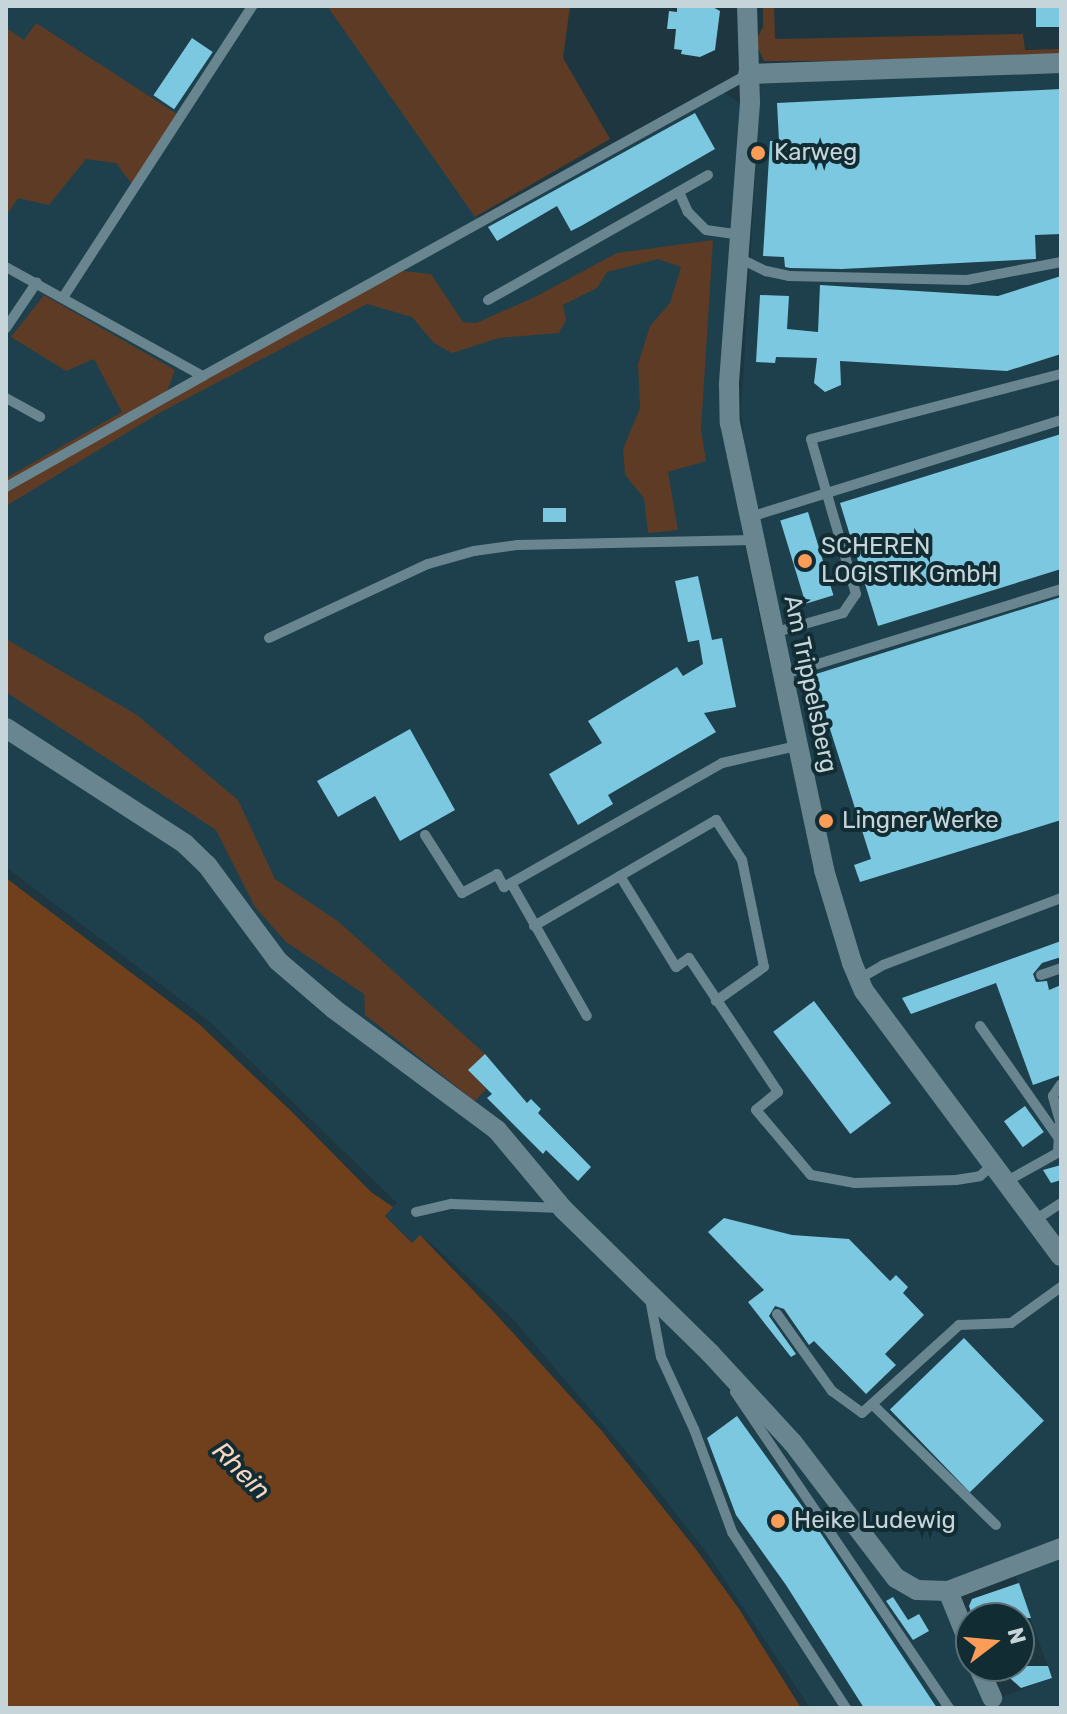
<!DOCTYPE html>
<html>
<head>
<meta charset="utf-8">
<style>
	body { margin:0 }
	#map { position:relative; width:1067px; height:1714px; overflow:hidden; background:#1d363f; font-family:Rubik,sans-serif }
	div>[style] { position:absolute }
	.built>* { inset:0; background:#1d404c }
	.green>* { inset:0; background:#5d3b24 }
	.water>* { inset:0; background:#70401c }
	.building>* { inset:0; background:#7cc8e1; transform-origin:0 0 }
	.lane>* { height:10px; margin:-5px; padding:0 5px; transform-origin:5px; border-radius:5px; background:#69858f }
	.street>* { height:20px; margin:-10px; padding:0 10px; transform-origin:10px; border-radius:10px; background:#69858f }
	.dots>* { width:22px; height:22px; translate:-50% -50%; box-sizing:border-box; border:4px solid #122c34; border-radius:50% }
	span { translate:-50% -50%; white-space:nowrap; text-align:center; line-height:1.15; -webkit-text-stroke:8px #122c34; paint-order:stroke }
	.poi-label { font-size:24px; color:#c6d5da }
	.left { translate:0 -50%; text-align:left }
	.street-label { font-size:24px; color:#c6d5da }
	.water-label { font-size:26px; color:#f6d6c1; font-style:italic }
	.frame { position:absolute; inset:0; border:8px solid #c6d5da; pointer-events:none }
	.north { position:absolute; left:955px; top:1602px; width:80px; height:80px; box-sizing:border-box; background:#122c34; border:2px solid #5a7076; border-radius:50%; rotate:74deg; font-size:22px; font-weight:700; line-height:32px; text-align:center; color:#c6d5da }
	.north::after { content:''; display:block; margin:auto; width:28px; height:36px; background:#fd9c56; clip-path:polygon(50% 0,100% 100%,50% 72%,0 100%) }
</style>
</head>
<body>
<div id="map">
	<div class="built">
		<i style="clip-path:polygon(evenodd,6px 6px,327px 6px,479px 220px,722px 91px,744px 106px,726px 451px,761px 625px,828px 915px,857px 995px,1061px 1265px,1061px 1708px,810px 1708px,709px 1556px,645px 1474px,514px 1320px,432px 1244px,421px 1236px,413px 1243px,384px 1215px,397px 1203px,210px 1022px,6px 867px,6px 6px,1011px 1564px,1052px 1678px,994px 1700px,971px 1666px,971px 1647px,950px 1597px,1011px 1564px)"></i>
		<i style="clip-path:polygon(1061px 71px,1061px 1242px,869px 986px,829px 861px,747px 471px,741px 412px,761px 78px)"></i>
	</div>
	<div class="green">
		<i style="clip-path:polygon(327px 6px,570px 6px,563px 58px,610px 139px,475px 217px)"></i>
		<i style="clip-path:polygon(763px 6px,774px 6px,775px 39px,1023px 34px,1025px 50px,1061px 49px,1061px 60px,764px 61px,755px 42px,763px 27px)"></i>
		<i style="clip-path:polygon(36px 23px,177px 114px,132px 184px,116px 163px,86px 159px,49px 205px,18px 198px,6px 216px,6px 28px,24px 40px)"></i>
		<i style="clip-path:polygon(713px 240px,701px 430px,706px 461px,668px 472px,678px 530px,648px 533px,644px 498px,625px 475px,623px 449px,640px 408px,638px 364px,650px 326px,670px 303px,681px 267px,658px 259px,607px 272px,597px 288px,563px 305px,566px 320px,559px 333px,499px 338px,452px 353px,434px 343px,412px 317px,367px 304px,161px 412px,6px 506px,6px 478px,122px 412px,94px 359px,66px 371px,11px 337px,44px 295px,175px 370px,162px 405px,394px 270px,431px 274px,463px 322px,476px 323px,535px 297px,617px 253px)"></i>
		<i style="clip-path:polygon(6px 639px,137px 715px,238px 800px,275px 879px,339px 922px,485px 1054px,469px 1070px,486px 1089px,475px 1101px,365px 1015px,364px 994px,286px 942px,255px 907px,216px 830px,6px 692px)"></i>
	</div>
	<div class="water">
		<i style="clip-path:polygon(6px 878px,199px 1024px,291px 1111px,371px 1192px,393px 1207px,385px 1216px,412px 1243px,420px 1235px,492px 1310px,601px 1430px,695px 1548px,739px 1609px,801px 1708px,6px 1708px)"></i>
	</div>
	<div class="building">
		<i style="clip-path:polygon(677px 6px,711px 6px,720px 11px,715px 50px,700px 57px,681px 54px,682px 50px,674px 49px,676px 29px,667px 29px,669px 11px,677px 12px)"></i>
		<i style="left:1036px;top:6px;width:25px;height:21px"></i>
		<i style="left:192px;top:38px;width:25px;height:69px;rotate:34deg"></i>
		<i style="clip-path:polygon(1061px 89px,1061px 234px,1035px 235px,1036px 259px,842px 269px,790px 268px,785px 267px,784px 257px,763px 256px,770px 141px,779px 141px,777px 103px)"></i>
		<i style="clip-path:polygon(695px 113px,715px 149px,581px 226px,571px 231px,557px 206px,497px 241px,488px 227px)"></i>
		<i style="clip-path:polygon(1061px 276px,1061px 354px,1007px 371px,840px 361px,841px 385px,825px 392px,814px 383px,817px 358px,776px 357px,775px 363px,756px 362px,760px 295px,789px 296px,787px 329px,818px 332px,820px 285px,998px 296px)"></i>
		<i style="clip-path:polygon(1061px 434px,1061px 569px,878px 626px,840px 503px)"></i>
		<i style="left:543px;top:508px;width:23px;height:14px"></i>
		<i style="left:808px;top:512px;width:87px;height:29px;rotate:73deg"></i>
		<i style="clip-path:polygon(698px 576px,712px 640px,722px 638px,736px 707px,704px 713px,716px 732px,608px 795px,613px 804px,578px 825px,549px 774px,602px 743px,588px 721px,677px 667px,683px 676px,703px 664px,699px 640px,688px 642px,675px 581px)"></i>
		<i style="clip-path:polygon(1061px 597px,1061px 820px,860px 882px,854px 865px,871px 859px,813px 675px)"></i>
		<i style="clip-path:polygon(410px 729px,455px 810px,400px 841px,375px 796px,338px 817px,317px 781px)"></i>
		<i style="clip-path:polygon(1061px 941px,1061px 957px,1042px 963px,1033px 974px,1036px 982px,1047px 981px,1049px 990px,1061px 985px,1061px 1075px,1033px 1085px,996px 983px,911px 1014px,902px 998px)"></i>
		<i style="left:814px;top:1001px;width:128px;height:51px;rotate:53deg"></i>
		<i style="clip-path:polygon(485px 1054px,527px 1103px,531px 1099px,541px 1109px,538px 1113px,591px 1167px,578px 1181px,546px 1150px,543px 1154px,487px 1098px,492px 1094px,468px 1070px)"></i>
		<i style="left:1025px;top:1106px;width:32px;height:26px;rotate:54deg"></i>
		<i style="clip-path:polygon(1061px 1165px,1061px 1180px,1051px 1183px,1043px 1170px)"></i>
		<i style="clip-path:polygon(724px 1218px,792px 1235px,849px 1239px,890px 1281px,896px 1275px,908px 1287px,903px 1293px,924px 1315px,885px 1354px,896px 1365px,866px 1394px,814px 1341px,809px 1345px,784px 1309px,775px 1306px,769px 1316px,796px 1354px,791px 1357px,748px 1302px,764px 1290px,708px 1232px)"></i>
		<i style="left:964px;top:1338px;width:115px;height:103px;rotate:46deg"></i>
		<i style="clip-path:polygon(737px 1416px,812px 1520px,937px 1708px,864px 1708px,786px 1585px,736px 1515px,707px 1438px)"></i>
		<i style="clip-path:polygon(1019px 1583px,1031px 1618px,973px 1618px,969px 1606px,972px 1599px)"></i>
		<i style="clip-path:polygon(893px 1597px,908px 1620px,919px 1614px,929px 1631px,913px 1640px,886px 1601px)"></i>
		<i style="clip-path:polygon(996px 1666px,1048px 1666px,1052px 1678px,1021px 1688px)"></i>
	</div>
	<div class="lane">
		<i style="left:679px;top:192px;width:22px;rotate:66deg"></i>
		<i style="left:688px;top:212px;width:25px;rotate:45deg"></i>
		<i style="left:706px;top:230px;width:34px;rotate:8deg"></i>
		<i style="left:741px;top:259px;width:28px;rotate:26deg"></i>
		<i style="left:766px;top:271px;width:24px;rotate:12deg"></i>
		<i style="left:789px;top:276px;width:178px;rotate:1.3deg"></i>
		<i style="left:967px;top:280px;width:96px;rotate:-10.8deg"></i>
		<i style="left:6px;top:267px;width:225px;rotate:29deg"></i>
		<i style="left:203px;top:376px;width:623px;rotate:-28.99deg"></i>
		<i style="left:64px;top:296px;width:346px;rotate:-57deg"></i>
		<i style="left:488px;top:300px;width:253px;rotate:-29.6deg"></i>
		<i style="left:6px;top:328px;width:55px;rotate:-56deg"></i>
		<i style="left:6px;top:398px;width:39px;rotate:29deg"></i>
		<i style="left:6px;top:487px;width:226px;rotate:-29.4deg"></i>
		<i style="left:750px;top:517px;width:326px;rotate:-17.3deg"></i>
		<i style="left:773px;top:633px;width:73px;rotate:-15.9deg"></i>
		<i style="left:843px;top:613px;width:23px;rotate:-56deg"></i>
		<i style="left:856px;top:594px;width:161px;rotate:-106.2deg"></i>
		<i style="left:811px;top:439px;width:258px;rotate:-14.6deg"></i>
		<i style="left:269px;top:638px;width:175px;rotate:-25deg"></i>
		<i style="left:428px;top:564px;width:48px;rotate:-15.8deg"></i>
		<i style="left:474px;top:551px;width:43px;rotate:-7.9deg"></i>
		<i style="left:517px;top:545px;width:236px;rotate:-1.2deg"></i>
		<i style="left:782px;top:675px;width:292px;rotate:-17.1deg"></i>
		<i style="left:425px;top:835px;width:69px;rotate:57.5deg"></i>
		<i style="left:462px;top:893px;width:40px;rotate:-28deg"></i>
		<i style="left:497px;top:874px;width:15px;rotate:62deg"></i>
		<i style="left:504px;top:887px;width:251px;rotate:-29.6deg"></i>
		<i style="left:722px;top:763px;width:77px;rotate:-12.8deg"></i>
		<i style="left:620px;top:876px;width:107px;rotate:58.4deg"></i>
		<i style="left:676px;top:967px;width:16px;rotate:-35deg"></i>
		<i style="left:689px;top:958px;width:161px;rotate:56.4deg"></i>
		<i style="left:778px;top:1092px;width:28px;rotate:141deg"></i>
		<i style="left:756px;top:1110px;width:85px;rotate:49.8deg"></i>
		<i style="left:811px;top:1175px;width:45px;rotate:10.3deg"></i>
		<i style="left:855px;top:1183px;width:101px;rotate:-1.7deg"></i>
		<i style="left:956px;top:1180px;width:24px;rotate:-9deg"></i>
		<i style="left:980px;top:1176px;width:18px;rotate:-41deg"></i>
		<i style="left:511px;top:883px;width:153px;rotate:60.3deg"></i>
		<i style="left:534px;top:926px;width:211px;rotate:-30.2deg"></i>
		<i style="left:716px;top:820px;width:48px;rotate:57deg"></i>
		<i style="left:742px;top:860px;width:109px;rotate:78.4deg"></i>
		<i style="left:764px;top:967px;width:59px;rotate:144.7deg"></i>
		<i style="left:1041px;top:975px;width:21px;rotate:-19deg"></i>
		<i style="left:859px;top:979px;width:28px;rotate:-30deg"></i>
		<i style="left:883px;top:965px;width:190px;rotate:-20.6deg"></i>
		<i style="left:980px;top:1026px;width:136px;rotate:54.9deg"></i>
		<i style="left:1058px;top:1151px;width:30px;rotate:-86deg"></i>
		<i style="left:1060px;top:1121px;width:26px;rotate:-106deg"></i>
		<i style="left:1053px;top:1096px;width:14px;rotate:-56deg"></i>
		<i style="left:1007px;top:1181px;width:62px;rotate:-29.1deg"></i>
		<i style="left:416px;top:1212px;width:37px;rotate:-13deg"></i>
		<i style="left:452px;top:1204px;width:109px;rotate:2.1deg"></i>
		<i style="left:1035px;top:1220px;width:31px;rotate:-33deg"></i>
		<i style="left:650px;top:1299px;width:59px;rotate:79.3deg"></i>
		<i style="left:661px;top:1357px;width:79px;rotate:65.4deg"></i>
		<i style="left:694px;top:1429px;width:110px;rotate:69.7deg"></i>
		<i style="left:732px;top:1532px;width:210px;rotate:57.1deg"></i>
		<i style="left:777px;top:1314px;width:95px;rotate:54.5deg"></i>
		<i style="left:832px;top:1391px;width:37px;rotate:36deg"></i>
		<i style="left:862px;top:1413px;width:13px;rotate:-42deg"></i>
		<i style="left:735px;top:1392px;width:382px;rotate:55.9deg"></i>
		<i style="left:996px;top:1525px;width:173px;rotate:-135.7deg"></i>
		<i style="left:872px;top:1404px;width:118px;rotate:-42.2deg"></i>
		<i style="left:959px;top:1325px;width:52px;rotate:-2.2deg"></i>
		<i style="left:1011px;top:1323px;width:62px;rotate:-35.8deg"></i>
	</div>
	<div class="street">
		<i style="left:747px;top:6px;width:97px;rotate:88.2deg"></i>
		<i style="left:750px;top:103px;width:282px;rotate:94.3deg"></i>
		<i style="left:729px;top:384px;width:39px;rotate:89deg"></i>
		<i style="left:730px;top:423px;width:457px;rotate:78.1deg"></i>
		<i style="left:824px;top:870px;width:97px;rotate:73.2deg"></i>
		<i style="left:852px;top:963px;width:30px;rotate:67deg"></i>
		<i style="left:864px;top:991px;width:330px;rotate:53.4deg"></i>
		<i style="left:748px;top:74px;width:313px;rotate:-2deg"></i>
		<i style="left:6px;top:728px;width:213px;rotate:32.9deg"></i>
		<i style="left:185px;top:844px;width:30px;rotate:44deg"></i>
		<i style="left:207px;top:865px;width:119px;rotate:53.5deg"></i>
		<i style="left:278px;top:961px;width:74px;rotate:40.6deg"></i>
		<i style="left:334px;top:1009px;width:203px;rotate:36.6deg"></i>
		<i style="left:497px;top:1130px;width:103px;rotate:50.1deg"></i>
		<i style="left:563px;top:1209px;width:206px;rotate:44.4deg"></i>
		<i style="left:710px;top:1353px;width:122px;rotate:47.3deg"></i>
		<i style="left:793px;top:1443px;width:170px;rotate:52.7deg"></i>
		<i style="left:896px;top:1578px;width:24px;rotate:30deg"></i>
		<i style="left:917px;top:1590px;width:31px;rotate:2deg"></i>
		<i style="left:948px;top:1591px;width:121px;rotate:-20.8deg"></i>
		<i style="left:948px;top:1591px;width:61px;rotate:68deg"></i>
		<i style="left:978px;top:1666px;width:35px;rotate:66deg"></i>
	</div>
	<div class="dots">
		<i style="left:758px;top:153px;background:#fd9c56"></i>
		<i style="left:805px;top:561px;background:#fd9c56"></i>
		<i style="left:826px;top:821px;background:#fd9c56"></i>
		<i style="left:778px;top:1521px;background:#fd9c56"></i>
	</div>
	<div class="poi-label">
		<span class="left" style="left:774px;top:153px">Karweg</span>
		<span class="left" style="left:821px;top:561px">SCHEREN<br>LOGISTIK GmbH</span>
		<span class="left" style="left:842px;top:821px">Lingner Werke</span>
		<span class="left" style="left:794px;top:1521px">Heike Ludewig</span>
	</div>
	<div class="street-label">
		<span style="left:810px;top:684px;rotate:78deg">Am Trippelsberg</span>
	</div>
	<div class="water-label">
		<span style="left:241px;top:1471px;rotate:45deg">Rhein</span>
	</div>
	<div class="frame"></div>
	<div class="north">N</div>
</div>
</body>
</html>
